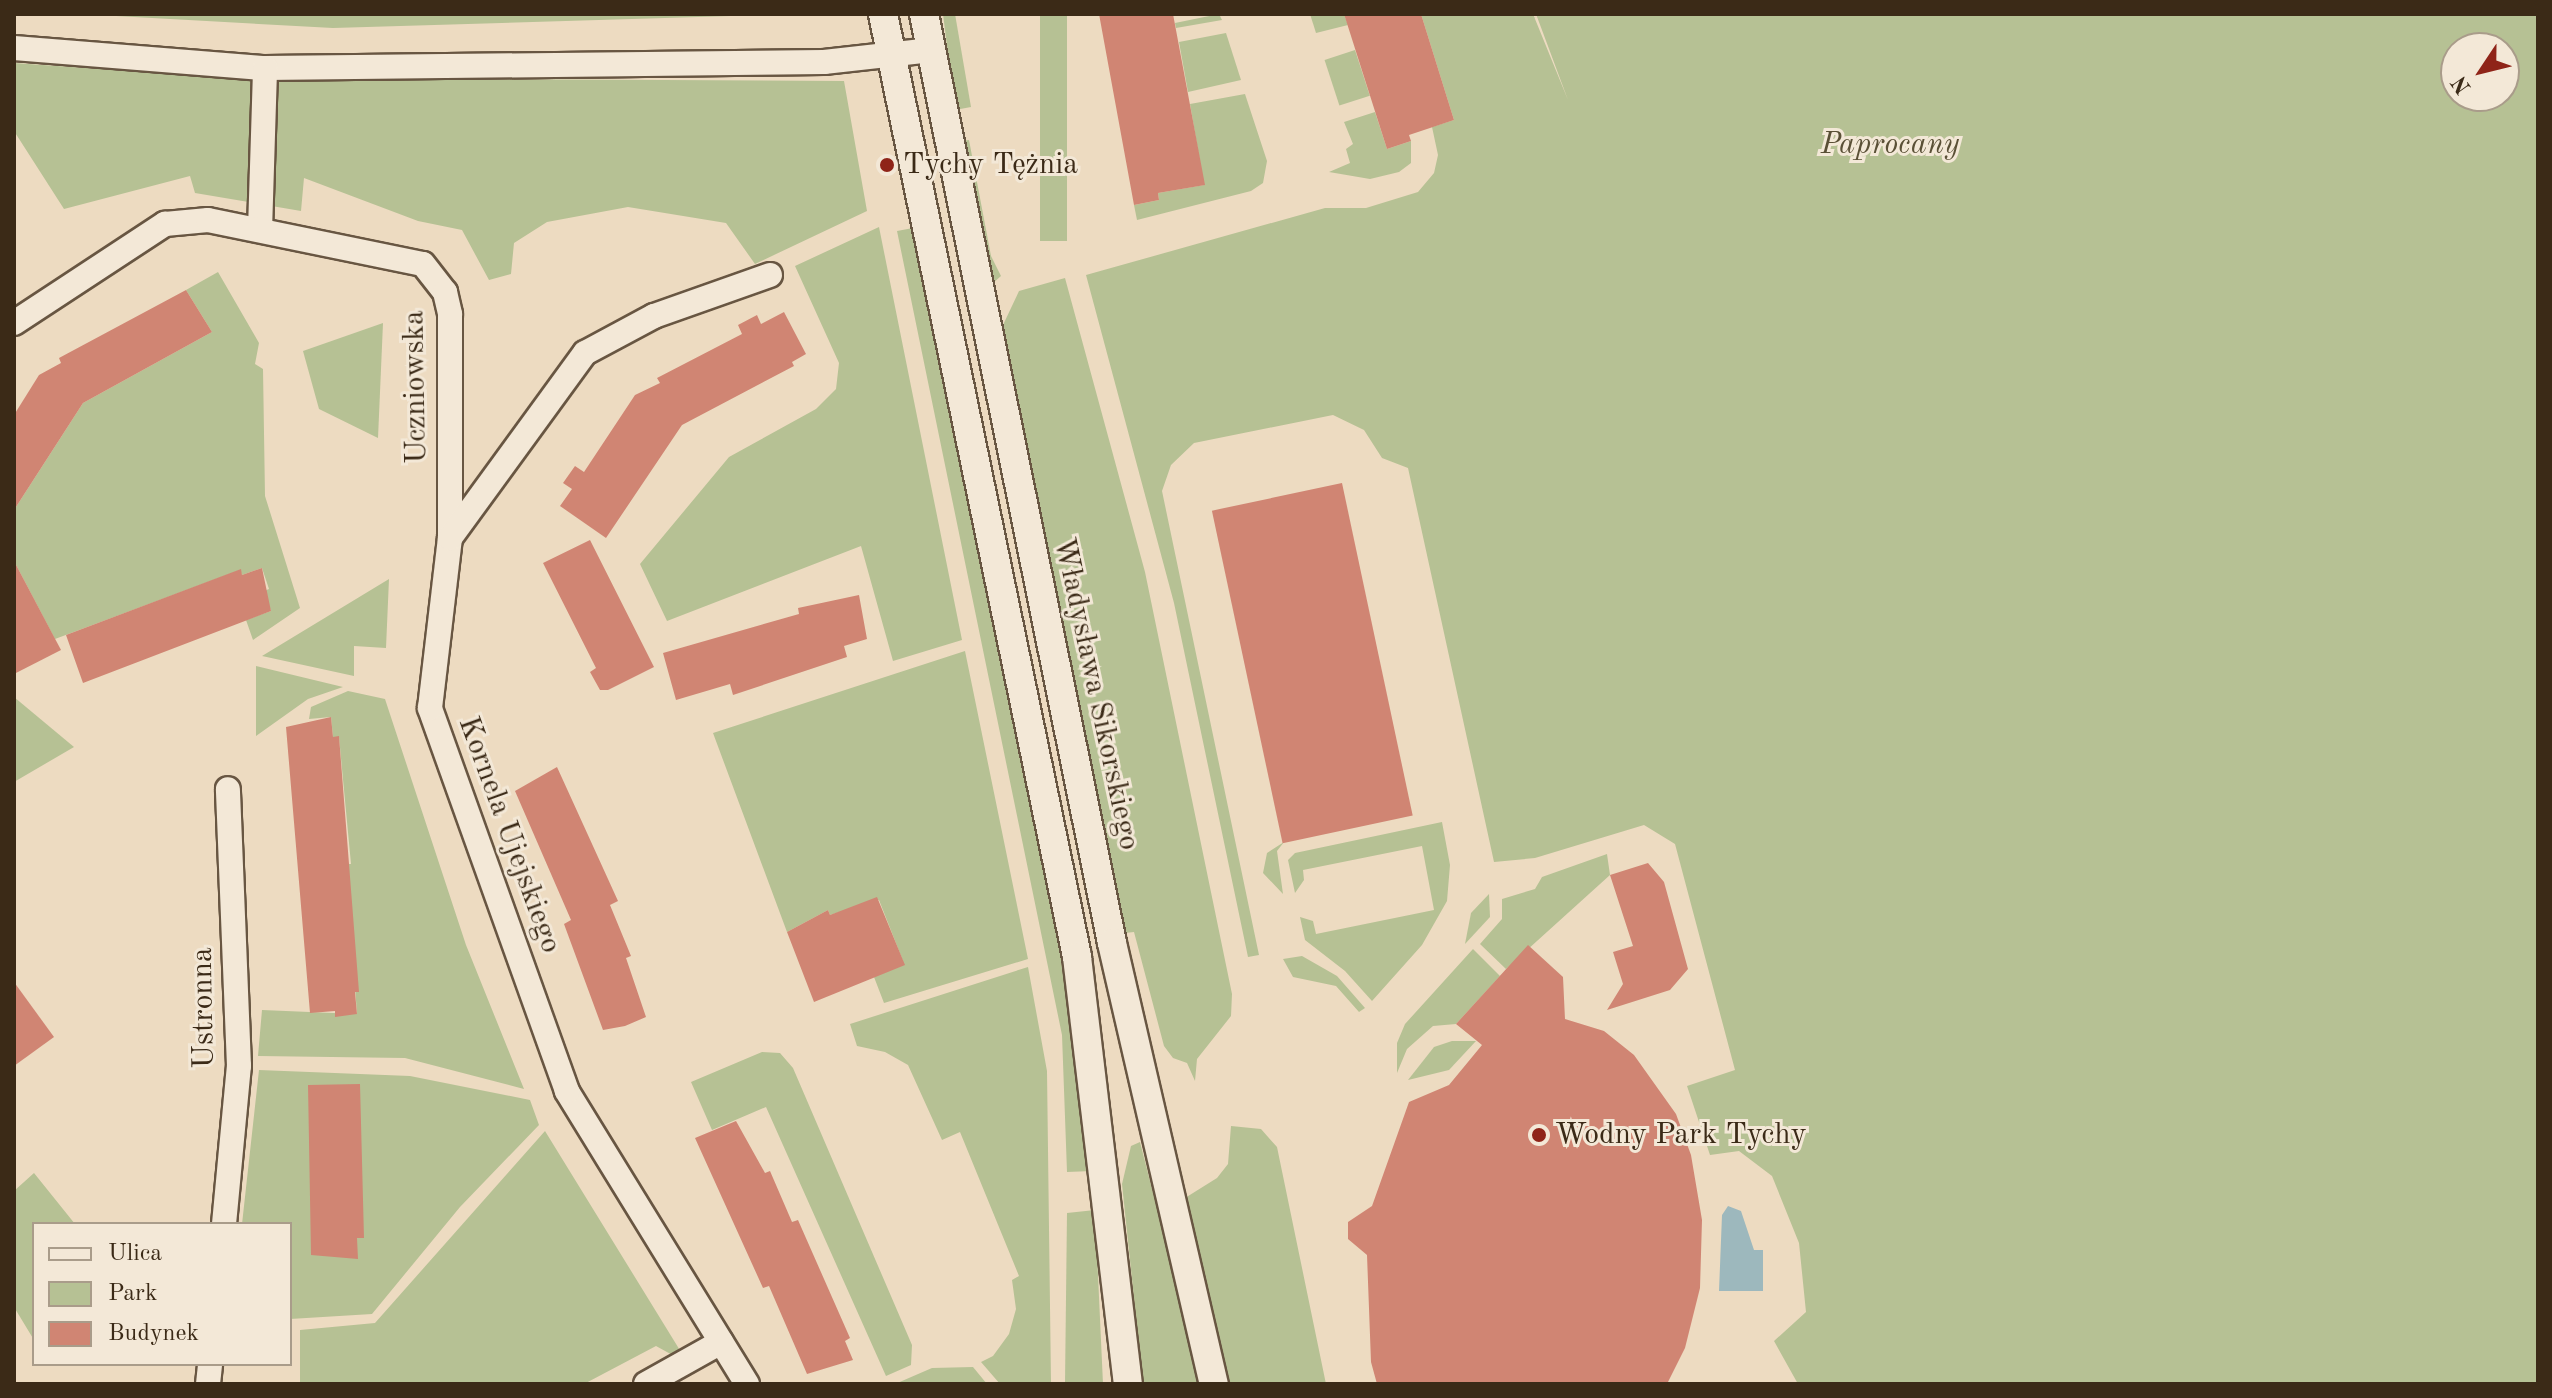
<!DOCTYPE html>
<html>
<head>
<meta charset="utf-8">
<style>
	body { margin:0 }
	#map { position:relative; width:2552px; height:1398px; overflow:hidden; background:#eddbc1; font-family:"Old Standard TT",serif }
	div>[style] { position:absolute }
	.green>* { inset:0; background:#b6c194; transform-origin:0 0 }
	.water>* { inset:0; background:#9db8bd }
	.building>* { inset:0; background:#d08573; transform-origin:0 0 }
	.roads { filter:drop-shadow(2px 0 #685642) drop-shadow(-2px 0 #685642) drop-shadow(0 2px #685642) drop-shadow(0 -2px #685642) }
	.minor>* { height:24px; margin:-12px; padding:0 12px; transform-origin:12px; border-radius:12px; background:#f3e8d7 }
	.tertiary>* { height:28px; margin:-14px; padding:0 14px; transform-origin:14px; border-radius:14px; background:#f3e8d7 }
	.dots>* { width:22px; height:22px; translate:-50% -50%; box-sizing:border-box; border:4px solid #f3e8d7; border-radius:50% }
	span { translate:-50% -50%; white-space:nowrap; text-align:center; line-height:1.15; -webkit-text-stroke:6px #f3e8d7; paint-order:stroke }
	.park-label { font-size:30px; color:#5a5036; font-style:italic }
	.poi-label { font-size:30px; color:#3b2a17 }
	.left { translate:0 -50%; text-align:left }
	.street-label { font-size:30px; color:#3b2a17 }
	.frame { position:absolute; inset:0; border:16px solid #3b2a17; pointer-events:none }
	.legend { position:absolute; left:32px; top:1222px; width:260px; height:144px; box-sizing:border-box; background:#f3e8d7; border:2px solid #a99c8a; margin:0; padding:10px 14px; list-style:none; font-size:24px; color:#3b2a17 }
	.legend li { display:flex; align-items:center; gap:16px; height:40px }
	.legend b { width:40px; border:2px solid #a99c8a }
	.north { position:absolute; left:2440px; top:32px; width:80px; height:80px; box-sizing:border-box; background:#f3e8d7; border:2px solid #a99c8a; border-radius:50%; rotate:235deg; font-size:22px; font-weight:700; line-height:32px; text-align:center; color:#3b2a17 }
	.north::after { content:''; display:block; margin:auto; width:28px; height:36px; background:#8f2418; clip-path:polygon(50% 0,100% 100%,50% 72%,0 100%) }
</style>
</head>
<body>
<div id="map">
	<div class="green">
		<i style="clip-path:polygon(80px 14px,797px 14px,333px 28px)"></i>
		<i style="clip-path:polygon(943px 14px,955px 14px,971px 107px,955px 110px)"></i>
		<i style="left:1040px;top:14px;width:27px;height:227px"></i>
		<i style="clip-path:polygon(1219px 14px,1222px 20px,1176px 28px,1175px 23px)"></i>
		<i style="clip-path:polygon(1310px 14px,1344px 14px,1348px 25px,1316px 33px)"></i>
		<i style="clip-path:polygon(evenodd,1421px 14px,1533px 14px,1568px 100px,1536px 14px,2538px 14px,2538px 1384px,1798px 1384px,1774px 1341px,1806px 1312px,1799px 1243px,1772px 1176px,1739px 1151px,1710px 1155px,1687px 1086px,1735px 1070px,1675px 844px,1644px 825px,1535px 858px,1494px 862px,1408px 468px,1382px 458px,1364px 430px,1333px 415px,1194px 443px,1171px 465px,1162px 491px,1259px 955px,1248px 957px,1174px 603px,1086px 275px,1325px 208px,1366px 208px,1418px 192px,1434px 173px,1438px 155px,1432px 127px,1454px 120px,1421px 14px,2456px 48px,2504px 48px,2504px 96px,2456px 96px,2456px 48px)"></i>
		<i style="clip-path:polygon(1226px 33px,1241px 80px,1188px 92px,1179px 42px)"></i>
		<i style="left:1355px;top:50px;width:48px;height:32px;rotate:72deg"></i>
		<i style="clip-path:polygon(14px 63px,231px 78px,844px 81px,867px 211px,755px 264px,726px 223px,628px 207px,547px 222px,514px 243px,511px 274px,489px 280px,462px 230px,418px 221px,304px 178px,301px 211px,195px 193px,190px 176px,64px 209px,14px 131px)"></i>
		<i style="clip-path:polygon(1245px 94px,1267px 161px,1263px 183px,1251px 191px,1137px 220px,1134px 205px,1159px 200px,1158px 193px,1204px 185px,1190px 104px)"></i>
		<i style="clip-path:polygon(1375px 112px,1387px 149px,1411px 141px,1411px 163px,1399px 172px,1370px 179px,1329px 172px,1350px 163px,1346px 149px,1353px 144px,1344px 122px)"></i>
		<i style="clip-path:polygon(969px 140px,991px 256px,1001px 276px,993px 283px,962px 141px)"></i>
		<i style="clip-path:polygon(879px 227px,962px 640px,893px 661px,861px 546px,667px 621px,640px 564px,729px 457px,816px 409px,836px 389px,839px 363px,795px 266px)"></i>
		<i style="clip-path:polygon(913px 228px,1059px 946px,1092px 1171px,1067px 1172px,1062px 1035px,897px 231px)"></i>
		<i style="clip-path:polygon(218px 272px,259px 343px,255px 364px,263px 369px,265px 496px,300px 608px,253px 640px,246px 620px,271px 611px,264px 591px,269px 589px,262px 568px,242px 575px,240px 570px,55px 639px,14px 561px,14px 510px,83px 403px,212px 332px,186px 290px)"></i>
		<i style="clip-path:polygon(1065px 278px,1145px 572px,1232px 994px,1231px 1016px,1197px 1059px,1195px 1081px,1187px 1063px,1173px 1058px,1164px 1046px,1134px 932px,1125px 933px,1004px 337px,1003px 325px,1019px 291px)"></i>
		<i style="clip-path:polygon(383px 323px,378px 438px,319px 409px,303px 351px)"></i>
		<i style="clip-path:polygon(389px 579px,386px 648px,354px 646px,354px 676px,262px 656px)"></i>
		<i style="clip-path:polygon(965px 651px,1028px 959px,884px 1003px,874px 977px,903px 961px,879px 900px,830px 915px,828px 910px,787px 932px,713px 733px)"></i>
		<i style="clip-path:polygon(256px 666px,343px 687px,308px 699px,256px 736px)"></i>
		<i style="clip-path:polygon(348px 691px,385px 699px,466px 945px,524px 1089px,405px 1058px,258px 1056px,262px 1010px,357px 1014px,346px 864px,351px 864px,339px 737px,333px 737px,331px 717px,309px 719px,311px 707px)"></i>
		<i style="clip-path:polygon(14px 697px,74px 747px,14px 782px)"></i>
		<i style="clip-path:polygon(1442px 822px,1450px 865px,1447px 901px,1422px 945px,1372px 1001px,1345px 971px,1305px 940px,1300px 917px,1313px 921px,1316px 934px,1434px 910px,1422px 846px,1303px 870px,1304px 880px,1295px 893px,1288px 860px,1295px 853px)"></i>
		<i style="clip-path:polygon(1284px 842px,1277px 851px,1283px 894px,1263px 873px,1267px 853px)"></i>
		<i style="clip-path:polygon(1607px 854px,1610px 875px,1506px 969px,1480px 944px,1502px 919px,1502px 899px,1535px 889px,1542px 877px)"></i>
		<i style="clip-path:polygon(1489px 894px,1490px 917px,1465px 944px,1471px 913px)"></i>
		<i style="clip-path:polygon(1473px 949px,1500px 976px,1456px 1024px,1433px 1026px,1407px 1049px,1397px 1073px,1397px 1043px,1405px 1024px)"></i>
		<i style="clip-path:polygon(1302px 956px,1337px 976px,1365px 1008px,1359px 1012px,1336px 986px,1293px 977px,1283px 959px)"></i>
		<i style="clip-path:polygon(1028px 967px,1047px 1071px,1051px 1384px,1000px 1384px,981px 1362px,993px 1356px,1009px 1334px,1016px 1309px,1012px 1280px,1019px 1276px,960px 1132px,942px 1140px,908px 1065px,885px 1052px,857px 1046px,850px 1024px)"></i>
		<i style="clip-path:polygon(1452px 1041px,1476px 1041px,1449px 1070px,1408px 1080px,1434px 1047px)"></i>
		<i style="clip-path:polygon(762px 1052px,780px 1053px,793px 1068px,912px 1345px,911px 1365px,886px 1376px,766px 1107px,712px 1130px,691px 1082px)"></i>
		<i style="clip-path:polygon(259px 1070px,410px 1076px,530px 1100px,539px 1125px,460px 1207px,372px 1314px,290px 1319px,290px 1224px,242px 1224px)"></i>
		<i style="clip-path:polygon(1231px 1126px,1261px 1129px,1277px 1147px,1326px 1384px,1227px 1384px,1185px 1198px,1217px 1178px,1228px 1164px)"></i>
		<i style="clip-path:polygon(545px 1131px,681px 1352px,676px 1357px,656px 1346px,584px 1384px,300px 1384px,300px 1330px,375px 1323px)"></i>
		<i style="clip-path:polygon(1140px 1142px,1202px 1384px,1143px 1384px,1122px 1184px,1131px 1146px)"></i>
		<i style="clip-path:polygon(34px 1173px,75px 1224px,34px 1224px,34px 1340px,14px 1307px,14px 1191px)"></i>
		<i style="clip-path:polygon(1095px 1210px,1103px 1384px,1065px 1384px,1067px 1213px)"></i>
		<i style="clip-path:polygon(973px 1367px,987px 1384px,895px 1384px,932px 1368px)"></i>
	</div>
	<div class="water">
		<i style="clip-path:polygon(1728px 1206px,1741px 1211px,1754px 1250px,1763px 1250px,1763px 1291px,1719px 1291px,1722px 1215px)"></i>
	</div>
	<div class="building">
		<i style="clip-path:polygon(1099px 14px,1173px 14px,1205px 185px,1158px 193px,1159px 200px,1134px 205px)"></i>
		<i style="clip-path:polygon(1344px 14px,1421px 14px,1454px 120px,1409px 135px,1411px 141px,1387px 149px)"></i>
		<i style="clip-path:polygon(186px 290px,212px 332px,83px 403px,14px 510px,14px 415px,39px 375px,61px 363px,59px 358px)"></i>
		<i style="clip-path:polygon(784px 312px,806px 354px,792px 362px,794px 366px,682px 425px,606px 538px,560px 506px,572px 489px,563px 483px,575px 466px,584px 472px,635px 395px,660px 383px,657px 378px,742px 334px,738px 325px,757px 315px,761px 324px)"></i>
		<i style="left:1342px;top:483px;width:340px;height:133px;rotate:78deg"></i>
		<i style="clip-path:polygon(590px 540px,654px 667px,608px 690px,600px 690px,590px 672px,596px 668px,543px 563px)"></i>
		<i style="clip-path:polygon(14px 561px,61px 650px,14px 674px)"></i>
		<i style="clip-path:polygon(262px 568px,271px 611px,83px 683px,66px 635px,241px 569px,242px 575px)"></i>
		<i style="clip-path:polygon(859px 595px,867px 639px,844px 646px,847px 657px,733px 695px,730px 684px,676px 700px,663px 653px,799px 614px,798px 608px)"></i>
		<i style="clip-path:polygon(331px 717px,333px 737px,339px 736px,359px 992px,355px 992px,357px 1014px,335px 1017px,335px 1011px,310px 1013px,286px 727px)"></i>
		<i style="clip-path:polygon(557px 767px,618px 901px,610px 905px,631px 956px,626px 958px,646px 1017px,625px 1026px,603px 1030px,564px 924px,571px 920px,515px 791px)"></i>
		<i style="clip-path:polygon(1648px 863px,1664px 882px,1688px 969px,1670px 990px,1607px 1010px,1623px 984px,1613px 952px,1633px 946px,1610px 875px)"></i>
		<i style="clip-path:polygon(877px 897px,905px 965px,814px 1002px,787px 932px,828px 910px,830px 915px)"></i>
		<i style="clip-path:polygon(1528px 945px,1563px 977px,1565px 1019px,1604px 1031px,1634px 1055px,1676px 1114px,1691px 1155px,1702px 1220px,1700px 1288px,1685px 1348px,1667px 1384px,1377px 1384px,1371px 1362px,1367px 1255px,1348px 1239px,1348px 1222px,1372px 1206px,1409px 1102px,1449px 1085px,1482px 1045px,1456px 1024px)"></i>
		<i style="clip-path:polygon(14px 982px,54px 1037px,14px 1066px)"></i>
		<i style="clip-path:polygon(360px 1084px,364px 1238px,357px 1238px,358px 1259px,311px 1255px,308px 1085px)"></i>
		<i style="clip-path:polygon(736px 1121px,765px 1173px,770px 1171px,792px 1222px,798px 1220px,850px 1338px,845px 1341px,853px 1360px,807px 1374px,769px 1286px,763px 1288px,695px 1138px)"></i>
	</div>
	<div class="roads">
		<div class="minor">
			<i style="left:14px;top:48px;width:252px;rotate:4.6deg"></i>
			<i style="left:265px;top:68px;width:559px;rotate:-0.61deg"></i>
			<i style="left:824px;top:62px;width:108px;rotate:-6.4deg"></i>
			<i style="left:260px;top:230px;width:162px;rotate:-88.2deg"></i>
			<i style="left:14px;top:323px;width:181px;rotate:-33.3deg"></i>
			<i style="left:165px;top:224px;width:43px;rotate:-5.3deg"></i>
			<i style="left:208px;top:220px;width:219px;rotate:11.6deg"></i>
			<i style="left:423px;top:264px;width:36px;rotate:52deg"></i>
			<i style="left:445px;top:292px;width:23px;rotate:77deg"></i>
			<i style="left:450px;top:314px;width:224px;rotate:90deg"></i>
			<i style="left:224px;top:1224px;width:159px;rotate:-84.6deg"></i>
			<i style="left:239px;top:1066px;width:277px;rotate:-92.3deg"></i>
			<i style="left:208px;top:1384px;width:20px;rotate:-84deg"></i>
			<i style="left:646px;top:1384px;width:86px;rotate:-29.2deg"></i>
			<i style="left:747px;top:1384px;width:344px;rotate:-121.6deg"></i>
			<i style="left:567px;top:1091px;width:407px;rotate:-109.7deg"></i>
			<i style="left:430px;top:708px;width:171px;rotate:-83.3deg"></i>
			<i style="left:450px;top:538px;width:229px;rotate:-53.9deg"></i>
			<i style="left:585px;top:353px;width:78px;rotate:-28.2deg"></i>
			<i style="left:654px;top:316px;width:123px;rotate:-19.5deg"></i>
		</div>
		<div class="tertiary">
			<i style="left:883px;top:14px;width:963px;rotate:78.37deg"></i>
			<i style="left:1077px;top:957px;width:430px;rotate:83.2deg"></i>
			<i style="left:924px;top:14px;width:948px;rotate:78.56deg"></i>
			<i style="left:1112px;top:943px;width:453px;rotate:77deg"></i>
		</div>
	</div>
	<div class="dots">
		<i style="left:887px;top:165px;background:#8f2418"></i>
		<i style="left:1539px;top:1135px;background:#8f2418"></i>
	</div>
	<div class="park-label">
		<span style="left:1890px;top:145px">Paprocany</span>
	</div>
	<div class="poi-label">
		<span class="left" style="left:903px;top:165px">Tychy Tężnia</span>
		<span class="left" style="left:1555px;top:1135px">Wodny Park Tychy</span>
	</div>
	<div class="street-label">
		<span style="left:416px;top:387px;rotate:-91deg">Uczniowska</span>
		<span style="left:1096px;top:694px;rotate:78deg">Władysława Sikorskiego</span>
		<span style="left:509px;top:835px;rotate:70deg">Kornela Ujejskiego</span>
		<span style="left:204px;top:1008px;rotate:-91deg">Ustronna</span>
	</div>
	<div class="frame"></div>
	<ul class="legend">
	<li><b style="height:10px;background:#f3e8d7"></b>Ulica</li>
	<li><b style="height:22px;background:#b6c194"></b>Park</li>
	<li><b style="height:22px;background:#d08573"></b>Budynek</li>
	</ul>
	<div class="north">N</div>
</div>
</body>
</html>
